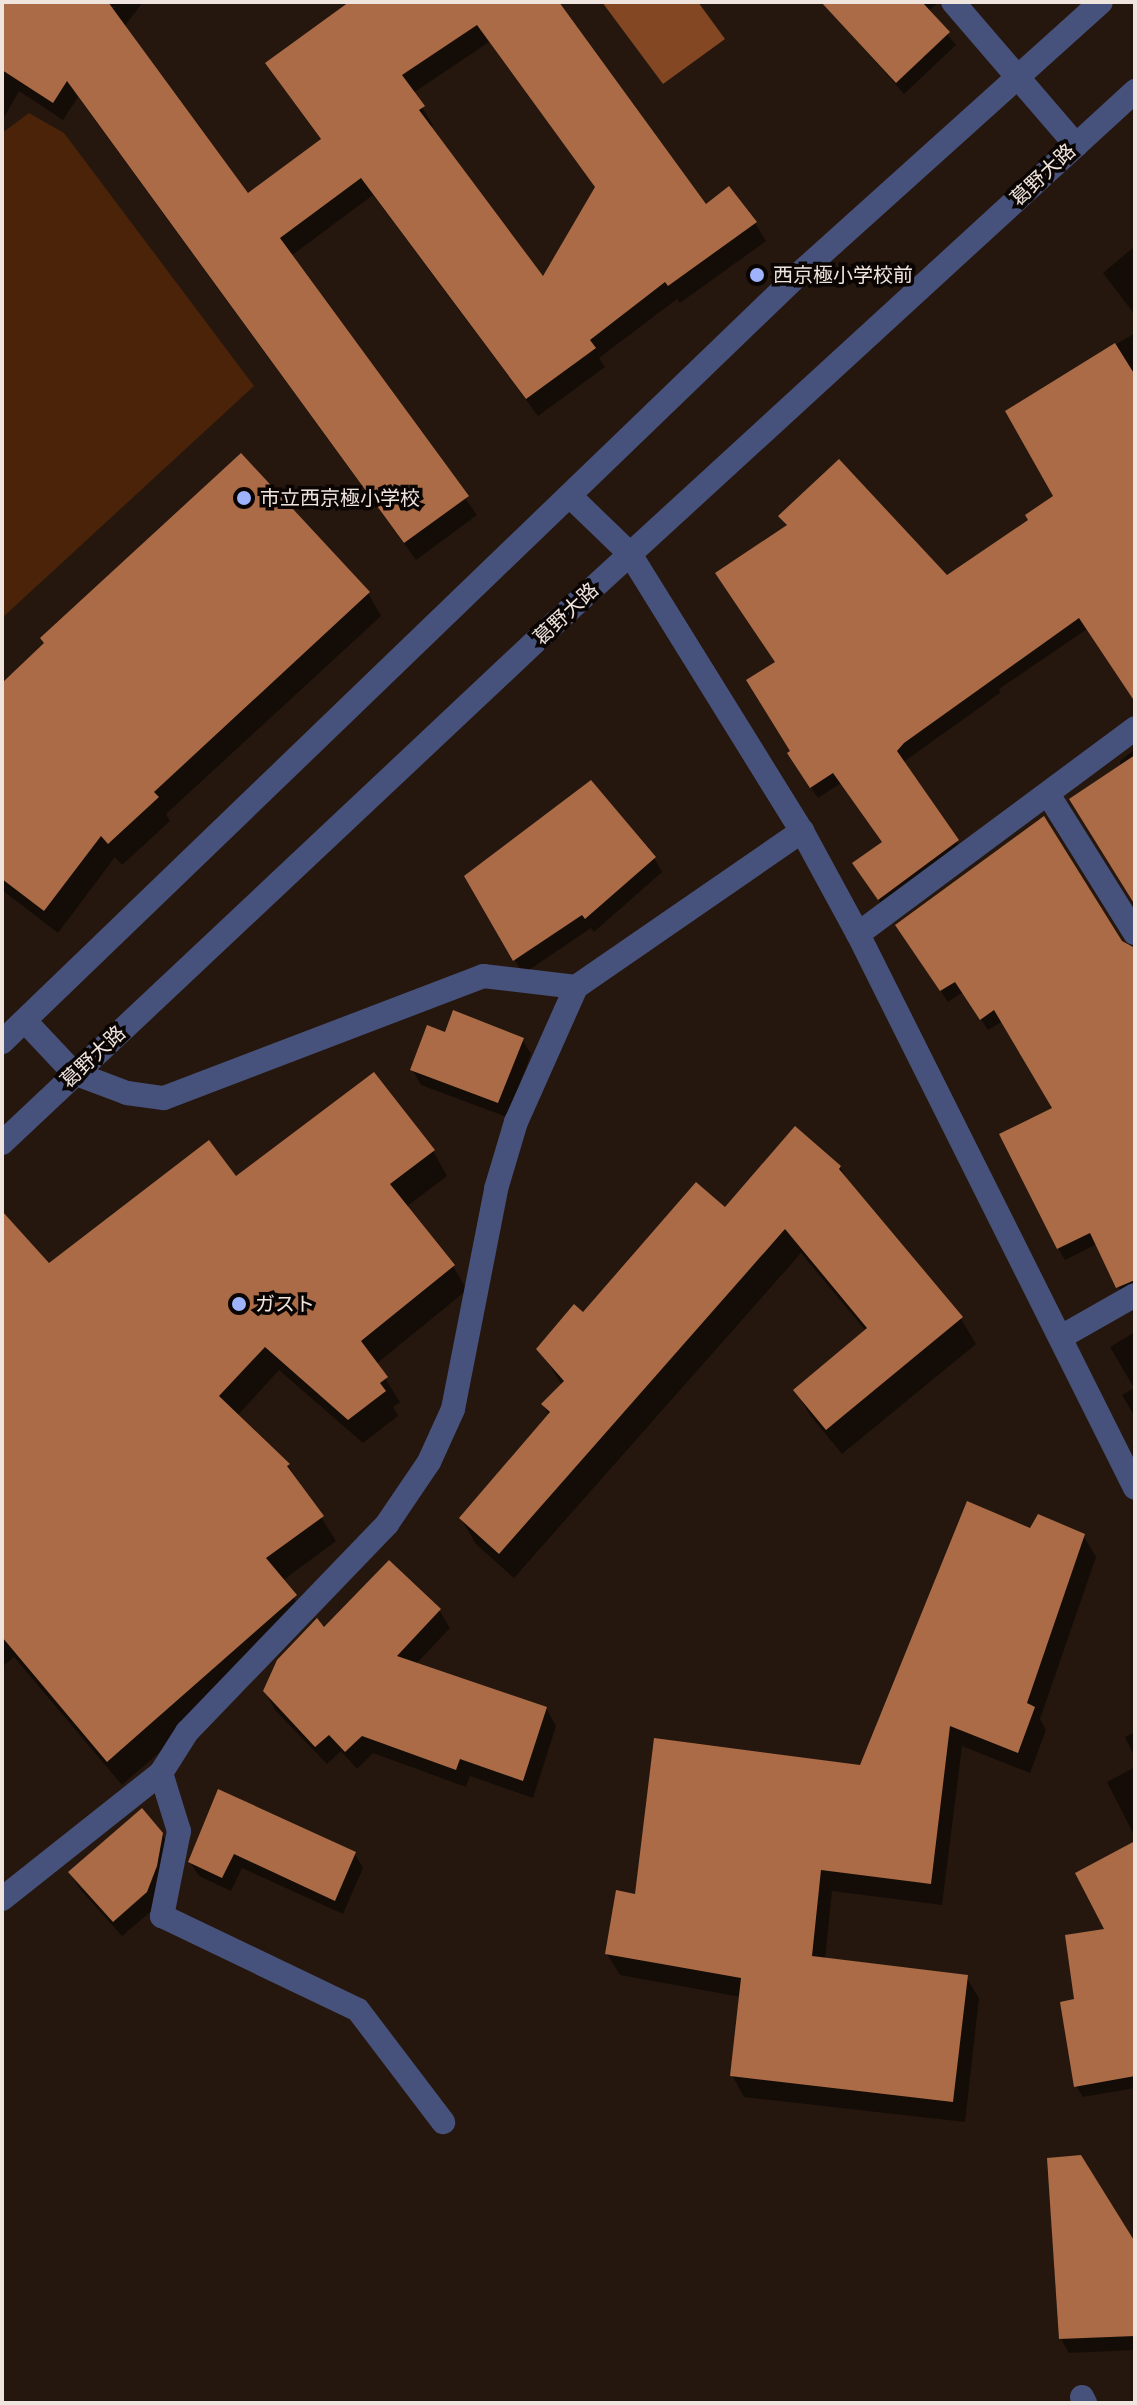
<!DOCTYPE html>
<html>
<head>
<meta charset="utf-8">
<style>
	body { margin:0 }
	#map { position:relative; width:1137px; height:2405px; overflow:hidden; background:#26170e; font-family:"Work Sans","Noto Sans JP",sans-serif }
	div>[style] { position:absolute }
	.green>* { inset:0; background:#4a2309 }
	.water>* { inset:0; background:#834723 }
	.shadow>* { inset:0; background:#0007 }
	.building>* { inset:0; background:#aa6b46 }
	.minor>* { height:24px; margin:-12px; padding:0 12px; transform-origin:12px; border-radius:12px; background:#47527c }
	.dots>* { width:22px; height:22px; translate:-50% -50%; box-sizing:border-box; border:4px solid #0a0503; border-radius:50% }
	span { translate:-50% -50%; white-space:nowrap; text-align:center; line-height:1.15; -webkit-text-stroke:7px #0a0503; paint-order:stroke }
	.street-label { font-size:20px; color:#efe4de }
	.poi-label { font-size:20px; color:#efe4de }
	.left { translate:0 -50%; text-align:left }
	.frame { position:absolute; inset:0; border:4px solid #efe4de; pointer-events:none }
</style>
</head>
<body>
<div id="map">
	<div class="green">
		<i style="clip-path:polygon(29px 113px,64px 133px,254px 386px,2px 618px,2px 133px)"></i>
	</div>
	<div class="water">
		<i style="clip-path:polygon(602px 2px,698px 2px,725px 39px,663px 84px)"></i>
	</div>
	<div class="shadow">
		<i style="clip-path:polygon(evenodd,2px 2px,143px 2px,124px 27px,247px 196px,322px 141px,278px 81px,352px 2px,557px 2px,706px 207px,755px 223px,766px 241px,680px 303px,677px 299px,599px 358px,605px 367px,538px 416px,373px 195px,291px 256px,477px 515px,416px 560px,78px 97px,63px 120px,19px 91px,2px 121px,2px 2px,489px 42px,597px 189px,543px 280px,430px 127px,433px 125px,413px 93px,489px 42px)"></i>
		<i style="clip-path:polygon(823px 2px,939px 2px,928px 11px,956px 45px,904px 94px)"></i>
		<i style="clip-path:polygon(1135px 246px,1135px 315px,1103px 273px)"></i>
		<i style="clip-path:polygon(1135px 333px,1135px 700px,1087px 629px,999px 689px,1000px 693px,902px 763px,964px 853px,886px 911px,862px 875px,884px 844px,841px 783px,818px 798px,796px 765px,777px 663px,787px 527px,781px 516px,946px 577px,1030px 521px,1055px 497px,1007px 411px)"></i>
		<i style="clip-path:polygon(368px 593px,381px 616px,166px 814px,170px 821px,122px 865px,115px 857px,58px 933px,2px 890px,2px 685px,46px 644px)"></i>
		<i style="clip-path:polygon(1135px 749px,1135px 902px,1120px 761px)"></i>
		<i style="clip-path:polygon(654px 858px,662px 872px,594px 932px,591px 928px,523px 974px,467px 876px)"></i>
		<i style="clip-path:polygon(904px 937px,1121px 942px,1135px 950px,1135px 1294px,1125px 1299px,1097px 1244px,1065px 1260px,1058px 1248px,1055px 1109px,1003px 1021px,988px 1030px,963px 992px,948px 1002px)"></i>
		<i style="clip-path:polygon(446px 1034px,522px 1039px,531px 1054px,507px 1117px,421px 1085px,412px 1069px)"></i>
		<i style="clip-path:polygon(433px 1151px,447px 1176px,406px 1207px,453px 1266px,467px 1290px,376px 1364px,400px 1402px,393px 1407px,398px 1416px,363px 1443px,279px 1370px,237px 1416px,288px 1465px,336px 1541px,282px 1581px,310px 1621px,122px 1785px,14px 1657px,2px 1667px,2px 1251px,48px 1266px,236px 1179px)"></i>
		<i style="clip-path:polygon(840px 1167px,851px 1186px,961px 1319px,976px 1344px,842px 1454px,810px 1415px,795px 1390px,866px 1331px,801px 1253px,514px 1578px,476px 1544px,461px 1519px,550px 1416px,543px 1405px,562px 1385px,539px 1349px,726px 1210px)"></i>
		<i style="clip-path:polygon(1135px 1332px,1135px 1417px,1122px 1395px,1134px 1388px,1110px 1347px)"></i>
		<i style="clip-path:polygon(1031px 1531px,1083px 1535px,1096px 1557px,1040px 1719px,1046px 1730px,1030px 1773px,962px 1746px,942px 1905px,832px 1891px,825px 1960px,966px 1977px,979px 1998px,965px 2122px,744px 2097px,732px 2075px,741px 1997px,620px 1975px,607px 1954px,637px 1896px,862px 1767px)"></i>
		<i style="clip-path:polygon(439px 1610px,450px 1628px,416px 1664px,546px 1708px,556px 1726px,533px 1798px,470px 1776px,466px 1787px,373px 1753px,357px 1769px,341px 1751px,327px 1764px,275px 1710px,265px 1691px,324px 1630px)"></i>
		<i style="clip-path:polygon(1135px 1732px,1135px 1758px,1125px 1737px)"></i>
		<i style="clip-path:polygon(1135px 1767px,1135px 1837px,1107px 1782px)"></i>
		<i style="clip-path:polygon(219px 1792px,355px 1854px,363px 1868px,343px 1914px,242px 1868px,231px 1891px,199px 1876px,190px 1862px)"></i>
		<i style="clip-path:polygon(162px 1834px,171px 1850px,155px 1908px,122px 1936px,79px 1888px,70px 1873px)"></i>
		<i style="clip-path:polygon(1135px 1843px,1135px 2088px,1083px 2097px,1076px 2086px,1076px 2001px,1107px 1930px)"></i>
		<i style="clip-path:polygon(1135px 2245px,1135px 2350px,1069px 2353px,1061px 2339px)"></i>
	</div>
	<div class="building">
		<i style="clip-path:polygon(evenodd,2px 2px,108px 2px,248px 193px,321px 139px,265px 63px,349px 2px,559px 2px,706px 204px,729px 186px,757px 222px,668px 286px,665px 282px,590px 340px,596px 348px,526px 399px,361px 178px,280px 238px,469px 496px,404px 543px,67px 81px,53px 103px,2px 70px,2px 2px,477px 25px,595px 187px,543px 276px,419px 110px,425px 106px,402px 75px,477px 25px)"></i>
		<i style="clip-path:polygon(821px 2px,922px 2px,950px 32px,896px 83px)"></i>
		<i style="clip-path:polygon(1115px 343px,1135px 375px,1135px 702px,1079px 618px,904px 743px,897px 751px,959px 840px,878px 900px,852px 863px,882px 842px,833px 773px,810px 788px,787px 753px,790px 751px,746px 680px,775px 662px,715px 573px,787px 525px,778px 516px,839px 459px,947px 575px,1028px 520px,1025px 515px,1053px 496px,1005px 411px)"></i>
		<i style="clip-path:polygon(241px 453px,370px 592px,154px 792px,159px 797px,108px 844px,101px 836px,44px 911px,2px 879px,2px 683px,44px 643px,40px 638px)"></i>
		<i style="clip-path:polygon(1135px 755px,1135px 905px,1069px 799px)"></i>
		<i style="clip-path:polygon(591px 780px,656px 857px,585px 919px,582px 915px,513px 961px,464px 876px)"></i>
		<i style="clip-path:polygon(1044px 816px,1122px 941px,1135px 948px,1135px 1280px,1116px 1288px,1090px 1233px,1057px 1249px,999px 1134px,1052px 1108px,994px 1010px,980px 1020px,955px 982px,940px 991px,895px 925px)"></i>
		<i style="clip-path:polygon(453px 1010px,524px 1038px,498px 1103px,410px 1070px,427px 1025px,445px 1032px)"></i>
		<i style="clip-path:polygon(374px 1072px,435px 1150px,390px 1184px,455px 1265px,361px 1341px,388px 1377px,380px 1383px,386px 1391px,348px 1420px,265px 1347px,219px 1396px,290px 1464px,287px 1466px,324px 1516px,266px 1558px,297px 1595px,107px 1762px,2px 1637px,2px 1211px,49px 1263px,209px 1140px,236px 1176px)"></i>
		<i style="clip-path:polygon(795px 1126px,841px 1166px,839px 1169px,963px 1317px,826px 1430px,793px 1390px,867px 1328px,785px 1229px,499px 1554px,459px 1518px,550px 1412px,541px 1404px,564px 1381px,536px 1349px,574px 1304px,583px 1312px,696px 1182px,725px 1207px)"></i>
		<i style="clip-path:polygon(967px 1501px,1030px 1528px,1038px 1514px,1085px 1534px,1027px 1703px,1035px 1707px,1018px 1753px,950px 1726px,931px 1884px,821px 1870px,812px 1956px,968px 1975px,953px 2102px,730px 2076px,741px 1978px,605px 1954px,616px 1890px,635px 1894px,654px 1738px,860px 1765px)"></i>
		<i style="clip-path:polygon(389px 1560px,441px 1609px,397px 1656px,547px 1707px,523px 1781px,460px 1759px,456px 1770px,362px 1736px,345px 1752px,329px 1735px,315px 1747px,263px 1691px,277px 1660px,317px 1618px,324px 1627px)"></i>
		<i style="clip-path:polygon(218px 1789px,356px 1852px,335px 1901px,234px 1854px,222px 1878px,188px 1862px)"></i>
		<i style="clip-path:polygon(142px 1808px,163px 1833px,157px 1866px,147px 1892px,113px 1922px,68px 1872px)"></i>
		<i style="clip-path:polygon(1135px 1841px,1135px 2076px,1074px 2087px,1060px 2002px,1074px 1999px,1065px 1935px,1104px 1929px,1075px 1873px)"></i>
		<i style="clip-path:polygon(1081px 2155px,1135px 2242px,1135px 2336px,1059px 2339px,1047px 2158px)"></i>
	</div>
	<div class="minor">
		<i style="left:953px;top:2px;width:189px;rotate:49.3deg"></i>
		<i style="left:570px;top:496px;width:83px;rotate:44deg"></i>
		<i style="left:630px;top:554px;width:326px;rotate:58.2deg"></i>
		<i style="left:802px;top:831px;width:117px;rotate:61.5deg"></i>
		<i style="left:858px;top:934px;width:619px;rotate:63.43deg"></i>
		<i style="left:1048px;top:794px;width:164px;rotate:58deg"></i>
		<i style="left:858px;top:934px;width:345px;rotate:-36.6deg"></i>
		<i style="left:25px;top:1021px;width:71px;rotate:46.7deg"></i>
		<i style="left:74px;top:1073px;width:57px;rotate:20.7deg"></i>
		<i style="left:127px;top:1093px;width:37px;rotate:8deg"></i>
		<i style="left:164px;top:1098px;width:342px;rotate:-20.9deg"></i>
		<i style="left:483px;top:976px;width:94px;rotate:6.7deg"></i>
		<i style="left:576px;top:987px;width:275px;rotate:-34.6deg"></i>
		<i style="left:2px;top:1042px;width:1107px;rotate:-43.94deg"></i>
		<i style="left:799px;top:274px;width:406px;rotate:-42deg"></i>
		<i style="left:2px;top:1143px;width:760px;rotate:-43.24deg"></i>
		<i style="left:556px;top:622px;width:786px;rotate:-42.52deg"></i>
		<i style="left:1061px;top:1337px;width:85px;rotate:-29.6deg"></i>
		<i style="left:161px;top:1773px;width:61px;rotate:72.8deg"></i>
		<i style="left:179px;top:1831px;width:87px;rotate:101.3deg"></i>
		<i style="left:162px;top:1916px;width:217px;rotate:25.6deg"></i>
		<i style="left:358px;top:2010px;width:141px;rotate:52.8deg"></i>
		<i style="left:2px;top:1899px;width:203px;rotate:-38.4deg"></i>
		<i style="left:161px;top:1773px;width:49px;rotate:-57.6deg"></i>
		<i style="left:187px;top:1732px;width:289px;rotate:-46.1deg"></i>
		<i style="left:387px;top:1524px;width:75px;rotate:-55.9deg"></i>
		<i style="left:429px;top:1462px;width:58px;rotate:-65.6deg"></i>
		<i style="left:453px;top:1409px;width:224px;rotate:-78.9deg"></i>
		<i style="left:496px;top:1189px;width:70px;rotate:-73.4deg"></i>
		<i style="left:516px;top:1122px;width:148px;rotate:-66deg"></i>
		<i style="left:1082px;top:2397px;width:7px;rotate:63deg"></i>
	</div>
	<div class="dots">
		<i style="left:757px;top:275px;background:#9fb3fd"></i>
		<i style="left:244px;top:498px;background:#9fb3fd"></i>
		<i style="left:239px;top:1304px;background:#9fb3fd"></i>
	</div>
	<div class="street-label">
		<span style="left:1043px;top:175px;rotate:-43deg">葛野大路</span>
		<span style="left:566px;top:614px;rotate:-43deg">葛野大路</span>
		<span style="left:93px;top:1057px;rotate:-43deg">葛野大路</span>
	</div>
	<div class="poi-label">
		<span class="left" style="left:773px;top:275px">西京極小学校前</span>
		<span class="left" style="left:260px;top:498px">市立西京極小学校</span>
		<span class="left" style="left:255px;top:1304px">ガスト</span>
	</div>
	<div class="frame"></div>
</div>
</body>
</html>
